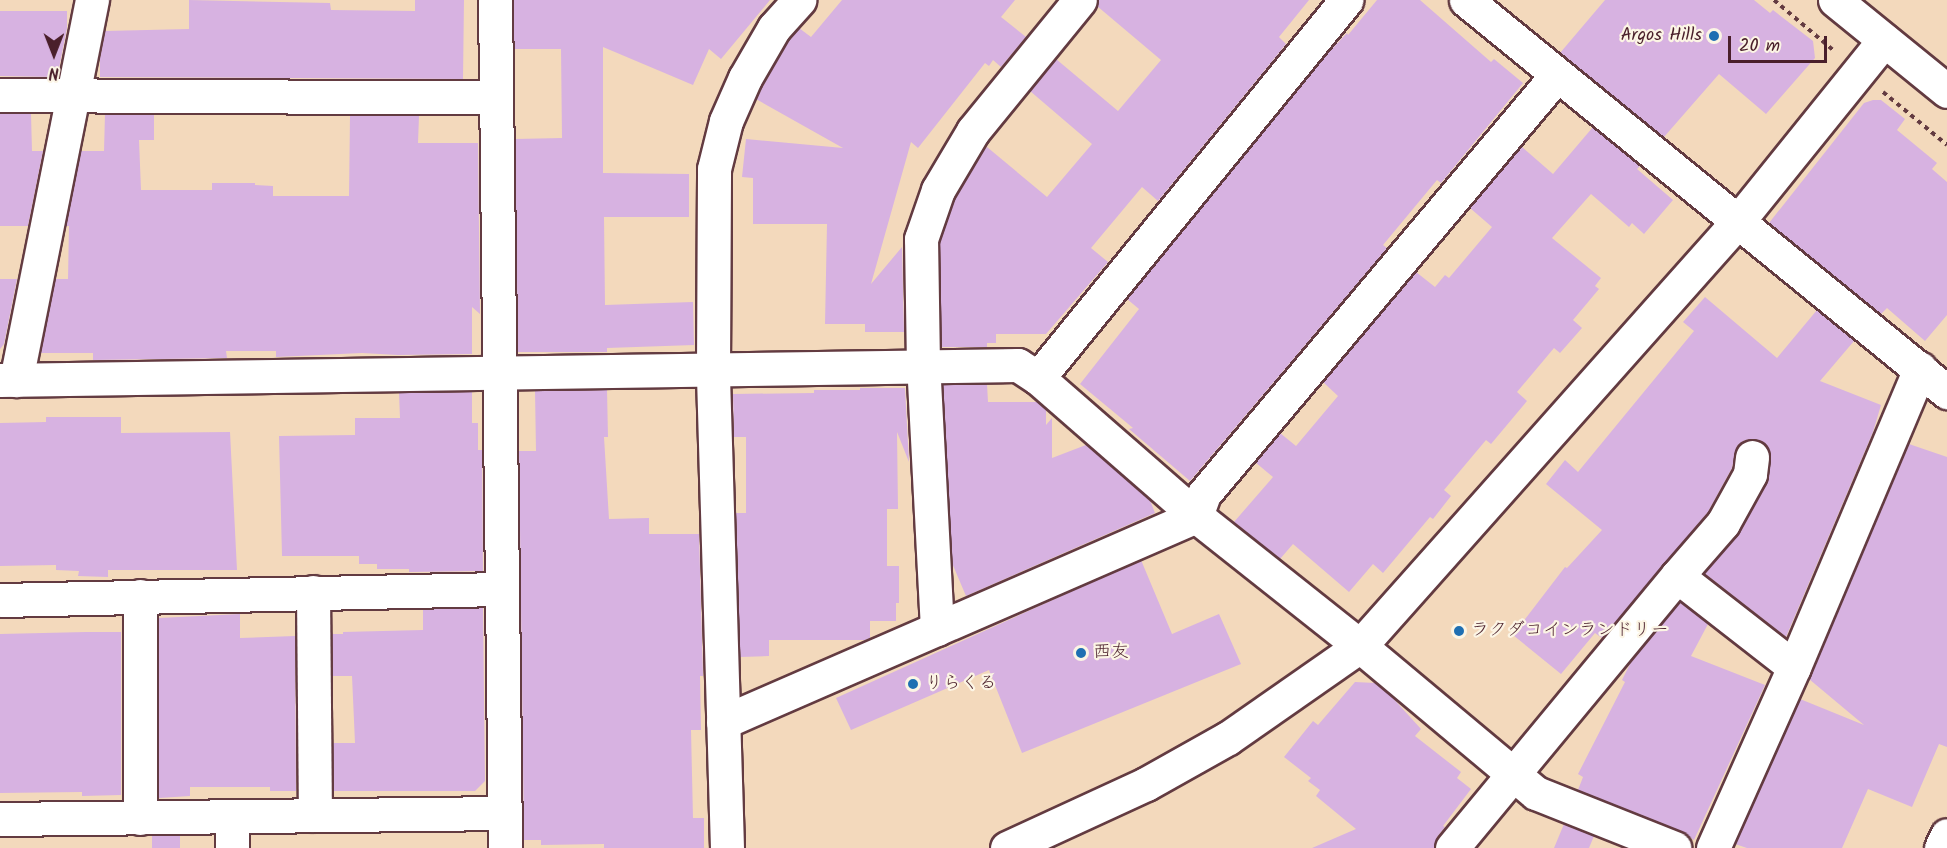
<!DOCTYPE html>
<html>
<head>
<meta charset="utf-8">
<style>
	body { margin:0 }
	#map { position:relative; width:1947px; height:848px; overflow:hidden; background:#f3d9bc; font-family:Kalam,"Klee One",sans-serif }
	div>[style] { position:absolute }
	.building>* { inset:0; background:#d7b2e1; transform-origin:0 0 }
	.path>* { height:4px; margin-top:-2px; transform-origin:0; background:repeating-linear-gradient(90deg,#633b41 0 4.5px,transparent 0 9px) }
	.roads { filter:drop-shadow(2px 0 #633b41) drop-shadow(-2px 0 #633b41) drop-shadow(0 2px #633b41) drop-shadow(0 -2px #633b41) }
	.minor>* { height:33px; margin:-16.5px; padding:0 16.5px; transform-origin:16.5px; border-radius:16.5px; background:#fff }
	.highway>* { height:33px; margin:-16.5px; padding:0 16.5px; transform-origin:16.5px; border-radius:16.5px; background:#fff }
	.dots>* { width:16px; height:16px; translate:-50% -50%; box-sizing:border-box; border:3px solid #fcf5e5; border-radius:50% }
	span { translate:-50% -50%; white-space:nowrap; text-align:center; line-height:1.15; -webkit-text-stroke:4.5px #fcf5e5; paint-order:stroke }
	.poi-label { font-size:18px; color:#4a1f2b }
	.right { translate:-100% -50%; text-align:right }
	.left { translate:0 -50%; text-align:left }
	.north { position:absolute; left:24px; top:24px; width:60px; height:60px; -webkit-text-stroke:4px #fcf5e5; paint-order:stroke; rotate:180deg; font-size:16px; font-weight:700; line-height:24px; text-align:center; color:#4a1f2b }
	.north::after { content:''; display:block; margin:auto; width:21px; height:27px; background:#4a1f2b; clip-path:polygon(50% 0,100% 100%,50% 72%,0 100%) }
	.scale { position:absolute; left:1728px; top:36px; width:99px; height:27px; box-sizing:border-box; border:3px solid #4a1f2b; border-top:0; padding-left:8px; font-size:18px; line-height:21px; white-space:nowrap; color:#4a1f2b; -webkit-text-stroke:4px #fcf5e5; paint-order:stroke }
</style>
</head>
<body>
<div id="map">
	<div class="building">
		<i style="clip-path:polygon(189px 0,330px 3px,331px 10px,415px 11px,415px 0,464px 0,463px 79px,100px 77px,100px 57px,105px 31px,189px 29px)"></i>
		<i style="clip-path:polygon(514px 0,770px 0,721px 59px,709px 49px,693px 85px,603px 47px,603px 173px,689px 174px,689px 217px,604px 217px,605px 305px,693px 302px,694px 345px,607px 348px,607px 352px,518px 352px,515px 139px,562px 138px,561px 49px,514px 49px)"></i>
		<i style="clip-path:polygon(842px 0,1015px 0,1001px 17px,1026px 37px,1001px 67px,993px 60px,989px 66px,985px 63px,918px 148px,911px 142px,871px 284px,902px 247px,904px 332px,865px 332px,865px 324px,825px 324px,827px 224px,753px 224px,753px 178px,742px 177px,746px 139px,843px 148px,756px 99px,789px 39px,799px 28px,811px 37px)"></i>
		<i style="clip-path:polygon(1098px 0,1309px 0,1279px 37px,1286px 44px,1158px 201px,1142px 187px,1091px 248px,1108px 262px,1046px 334px,996px 334px,996px 343px,987px 343px,987px 347px,941px 347px,940px 242px,955px 198px,982px 152px,987px 147px,1047px 197px,1092px 144px,1030px 91px,1056px 59px,1118px 111px,1161px 60px,1097px 6px)"></i>
		<i style="clip-path:polygon(1377px 0,1420px 0,1491px 62px,1494px 59px,1523px 83px,1441px 183px,1437px 180px,1383px 245px,1387px 248px,1190px 481px,1129px 429px,1133px 428px,1080px 384px,1139px 309px,1127px 299px,1315px 67px,1347px 33px,1348px 35px)"></i>
		<i style="clip-path:polygon(1605px 0,1754px 0,1770px 13px,1773px 10px,1813px 41px,1815px 58px,1766px 114px,1719px 74px,1664px 137px,1560px 53px)"></i>
		<i style="clip-path:polygon(0 11px,67px 11px,67px 28px,58px 73px,53px 77px,0 76px)"></i>
		<i style="clip-path:polygon(1873px 100px,1881px 100px,1905px 119px,1897px 130px,1937px 163px,1932px 169px,1947px 182px,1947px 315px,1925px 341px,1887px 308px,1881px 314px,1769px 223px,1864px 103px)"></i>
		<i style="clip-path:polygon(0 114px,31px 114px,32px 151px,43px 151px,28px 226px,0 226px)"></i>
		<i style="clip-path:polygon(105px 114px,154px 115px,154px 140px,139px 140px,141px 190px,212px 190px,212px 183px,255px 183px,255px 185px,273px 186px,273px 196px,349px 196px,350px 116px,419px 116px,418px 143px,478px 143px,480px 314px,472px 307px,472px 354px,398px 355px,362px 353px,276px 357px,276px 351px,226px 351px,227px 358px,93px 360px,93px 353px,41px 353px,55px 279px,68px 279px,69px 226px,66px 226px,81px 151px,104px 151px)"></i>
		<i style="clip-path:polygon(1593px 127px,1640px 166px,1637px 169px,1673px 200px,1644px 234px,1632px 223px,1629px 227px,1591px 194px,1552px 238px,1601px 278px,1595px 286px,1599px 289px,1573px 320px,1582px 328px,1560px 353px,1554px 348px,1517px 392px,1527px 401px,1491px 444px,1486px 440px,1444px 490px,1451px 496px,1433px 519px,1430px 517px,1383px 573px,1373px 564px,1349px 592px,1293px 544px,1280px 559px,1234px 522px,1273px 477px,1255px 462px,1280px 433px,1296px 446px,1338px 396px,1323px 382px,1416px 272px,1435px 287px,1445px 275px,1449px 278px,1492px 227px,1470px 208px,1521px 146px,1553px 174px)"></i>
		<i style="clip-path:polygon(0 279px,17px 279px,4px 344px,0 349px)"></i>
		<i style="clip-path:polygon(1705px 297px,1777px 358px,1817px 310px,1854px 341px,1820px 381px,1881px 405px,1873px 432px,1786px 637px,1704px 573px,1739px 532px,1769px 477px,1769px 449px,1763px 442px,1755px 439px,1745px 440px,1737px 446px,1732px 468px,1708px 512px,1602px 638px,1595px 633px,1561px 674px,1513px 635px,1565px 567px,1567px 568px,1602px 530px,1546px 484px,1565px 460px,1578px 472px,1694px 331px,1683px 322px)"></i>
		<i style="clip-path:polygon(987px 384px,988px 402px,1037px 402px,1046px 410px,1046px 425px,1052px 418px,1052px 458px,1086px 445px,1150px 500px,1155px 513px,966px 596px,952px 563px,943px 385px)"></i>
		<i style="clip-path:polygon(860px 388px,905px 388px,909px 462px,897px 432px,898px 509px,887px 509px,887px 566px,899px 566px,899px 603px,896px 603px,896px 621px,870px 621px,870px 638px,865px 640px,769px 640px,769px 656px,740px 657px,736px 513px,746px 513px,746px 437px,734px 437px,733px 394px,814px 393px,814px 390px,860px 390px)"></i>
		<i style="clip-path:polygon(607px 390px,608px 437px,604px 437px,609px 519px,649px 518px,649px 534px,699px 534px,703px 676px,700px 676px,701px 730px,691px 730px,693px 818px,704px 818px,704px 848px,604px 848px,604px 844px,541px 845px,541px 840px,524px 840px,519px 451px,536px 451px,535px 391px)"></i>
		<i style="clip-path:polygon(472px 392px,472px 423px,478px 423px,478px 450px,482px 450px,483px 571px,409px 572px,409px 569px,377px 569px,377px 564px,359px 564px,359px 556px,282px 556px,279px 436px,355px 435px,355px 418px,400px 418px,399px 393px)"></i>
		<i style="clip-path:polygon(46px 417px,121px 417px,121px 433px,230px 432px,237px 570px,108px 570px,108px 577px,78px 576px,79px 571px,56px 570px,56px 565px,0 566px,0 423px,46px 422px)"></i>
		<i style="clip-path:polygon(1909px 444px,1947px 457px,1947px 747px,1939px 744px,1912px 807px,1868px 789px,1842px 848px,1747px 848px,1735px 844px,1800px 699px,1864px 725px,1809px 679px)"></i>
		<i style="clip-path:polygon(1141px 560px,1172px 634px,1219px 614px,1241px 664px,1022px 753px,989px 670px,851px 730px,836px 698px)"></i>
		<i style="clip-path:polygon(1680px 602px,1708px 624px,1691px 656px,1765px 685px,1694px 840px,1681px 831px,1578px 790px,1583px 777px,1578px 774px,1625px 682px,1622px 680px,1632px 660px)"></i>
		<i style="clip-path:polygon(483px 608px,485px 781px,475px 791px,334px 791px,333px 743px,355px 743px,352px 676px,333px 676px,332px 634px,343px 634px,343px 632px,423px 630px,423px 609px)"></i>
		<i style="clip-path:polygon(240px 614px,240px 638px,295px 636px,296px 791px,270px 791px,270px 787px,190px 787px,190px 796px,159px 798px,159px 618px)"></i>
		<i style="clip-path:polygon(86px 632px,121px 632px,121px 795px,82px 796px,82px 792px,0 793px,0 634px)"></i>
		<i style="clip-path:polygon(1355px 682px,1375px 683px,1390px 695px,1421px 729px,1415px 736px,1461px 772px,1457px 778px,1471px 789px,1443px 826px,1445px 827px,1437px 837px,1434px 848px,1312px 848px,1356px 829px,1316px 796px,1320px 790px,1308px 781px,1311px 778px,1284px 757px,1313px 721px,1318px 725px)"></i>
		<i style="clip-path:polygon(1564px 824px,1594px 836px,1589px 848px,1554px 848px)"></i>
		<i style="left:152px;top:836px;width:28px;height:12px"></i>
	</div>
	<div class="path">
		<i style="left:1774px;top:0;width:77px;rotate:40.3deg"></i>
		<i style="left:1883px;top:92px;width:83px;rotate:39.6deg"></i>
	</div>
	<div class="roads">
		<div class="minor">
			<i style="left:495px;top:0;width:848px;rotate:89.32deg"></i>
			<i style="left:1466px;top:0;width:621px;rotate:39.18deg"></i>
			<i style="left:0;top:95px;width:496px;rotate:0.3deg"></i>
			<i style="left:1038px;top:378px;width:488px;rotate:-50.8deg"></i>
			<i style="left:0;top:380px;width:1018px;rotate:-0.84deg"></i>
			<i style="left:1018px;top:365px;width:24px;rotate:33deg"></i>
			<i style="left:1038px;top:378px;width:210px;rotate:41.1deg"></i>
			<i style="left:1196px;top:516px;width:209px;rotate:38.4deg"></i>
			<i style="left:1360px;top:646px;width:229px;rotate:39.9deg"></i>
			<i style="left:1536px;top:793px;width:149px;rotate:21.7deg"></i>
			<i style="left:16px;top:380px;width:388px;rotate:-78.7deg"></i>
			<i style="left:1677px;top:576px;width:70px;rotate:-49deg"></i>
			<i style="left:1723px;top:523px;width:56px;rotate:-61.1deg"></i>
			<i style="left:1750px;top:474px;width:17px;rotate:-83deg"></i>
			<i style="left:313px;top:592px;width:223px;rotate:89.5deg"></i>
			<i style="left:140px;top:596px;width:222px;rotate:90deg"></i>
			<i style="left:0;top:600px;width:502px;rotate:-1.26deg"></i>
			<i style="left:937px;top:629px;width:264px;rotate:-93deg"></i>
			<i style="left:923px;top:365px;width:126px;rotate:-90.9deg"></i>
			<i style="left:921px;top:239px;width:52px;rotate:-70.9deg"></i>
			<i style="left:938px;top:190px;width:69px;rotate:-59.3deg"></i>
			<i style="left:973px;top:131px;width:169px;rotate:-50.8deg"></i>
			<i style="left:723px;top:722px;width:516px;rotate:-23.53deg"></i>
			<i style="left:1196px;top:516px;width:23px;rotate:-70deg"></i>
			<i style="left:1204px;top:494px;width:548px;rotate:-49.89deg"></i>
			<i style="left:232px;top:816px;width:32px;rotate:90deg"></i>
			<i style="left:0;top:819px;width:505px;rotate:-0.68deg"></i>
			<i style="left:727px;top:848px;width:480px;rotate:-91.7deg"></i>
			<i style="left:713px;top:368px;width:199px;rotate:-89.7deg"></i>
			<i style="left:714px;top:169px;width:49px;rotate:-76deg"></i>
			<i style="left:726px;top:121px;width:47px;rotate:-66.2deg"></i>
			<i style="left:745px;top:78px;width:58px;rotate:-59.9deg"></i>
			<i style="left:774px;top:28px;width:38px;rotate:-48deg"></i>
			<i style="left:1007px;top:848px;width:153px;rotate:-24.7deg"></i>
			<i style="left:1146px;top:784px;width:94px;rotate:-29.3deg"></i>
			<i style="left:1228px;top:738px;width:161px;rotate:-34.9deg"></i>
			<i style="left:1360px;top:646px;width:570px;rotate:-48.34deg"></i>
			<i style="left:1739px;top:220px;width:231px;rotate:-51.1deg"></i>
			<i style="left:1452px;top:848px;width:353px;rotate:-50.4deg"></i>
			<i style="left:1677px;top:576px;width:148px;rotate:37.9deg"></i>
			<i style="left:1713px;top:848px;width:198px;rotate:-65.9deg"></i>
			<i style="left:1794px;top:667px;width:324px;rotate:-67.1deg"></i>
			<i style="left:1941px;top:848px;width:14px;rotate:-65deg"></i>
		</div>
		<div class="highway">
			<i style="left:1835px;top:0;width:144px;rotate:39.1deg"></i>
		</div>
	</div>
	<div class="dots">
		<i style="left:1714px;top:36px;background:#1f6fb2"></i>
		<i style="left:1459px;top:631px;background:#1f6fb2"></i>
		<i style="left:1081px;top:653px;background:#1f6fb2"></i>
		<i style="left:913px;top:684px;background:#1f6fb2"></i>
	</div>
	<div class="poi-label">
		<span class="right" style="left:1702px;top:36px">Argos Hills</span>
		<span class="left" style="left:1471px;top:631px">ラクダコインランドリー</span>
		<span class="left" style="left:1093px;top:653px">西友</span>
		<span class="left" style="left:925px;top:684px">りらくる</span>
	</div>
	<div class="north">N</div>
	<div class="scale">20 m</div>
</div>
</body>
</html>
